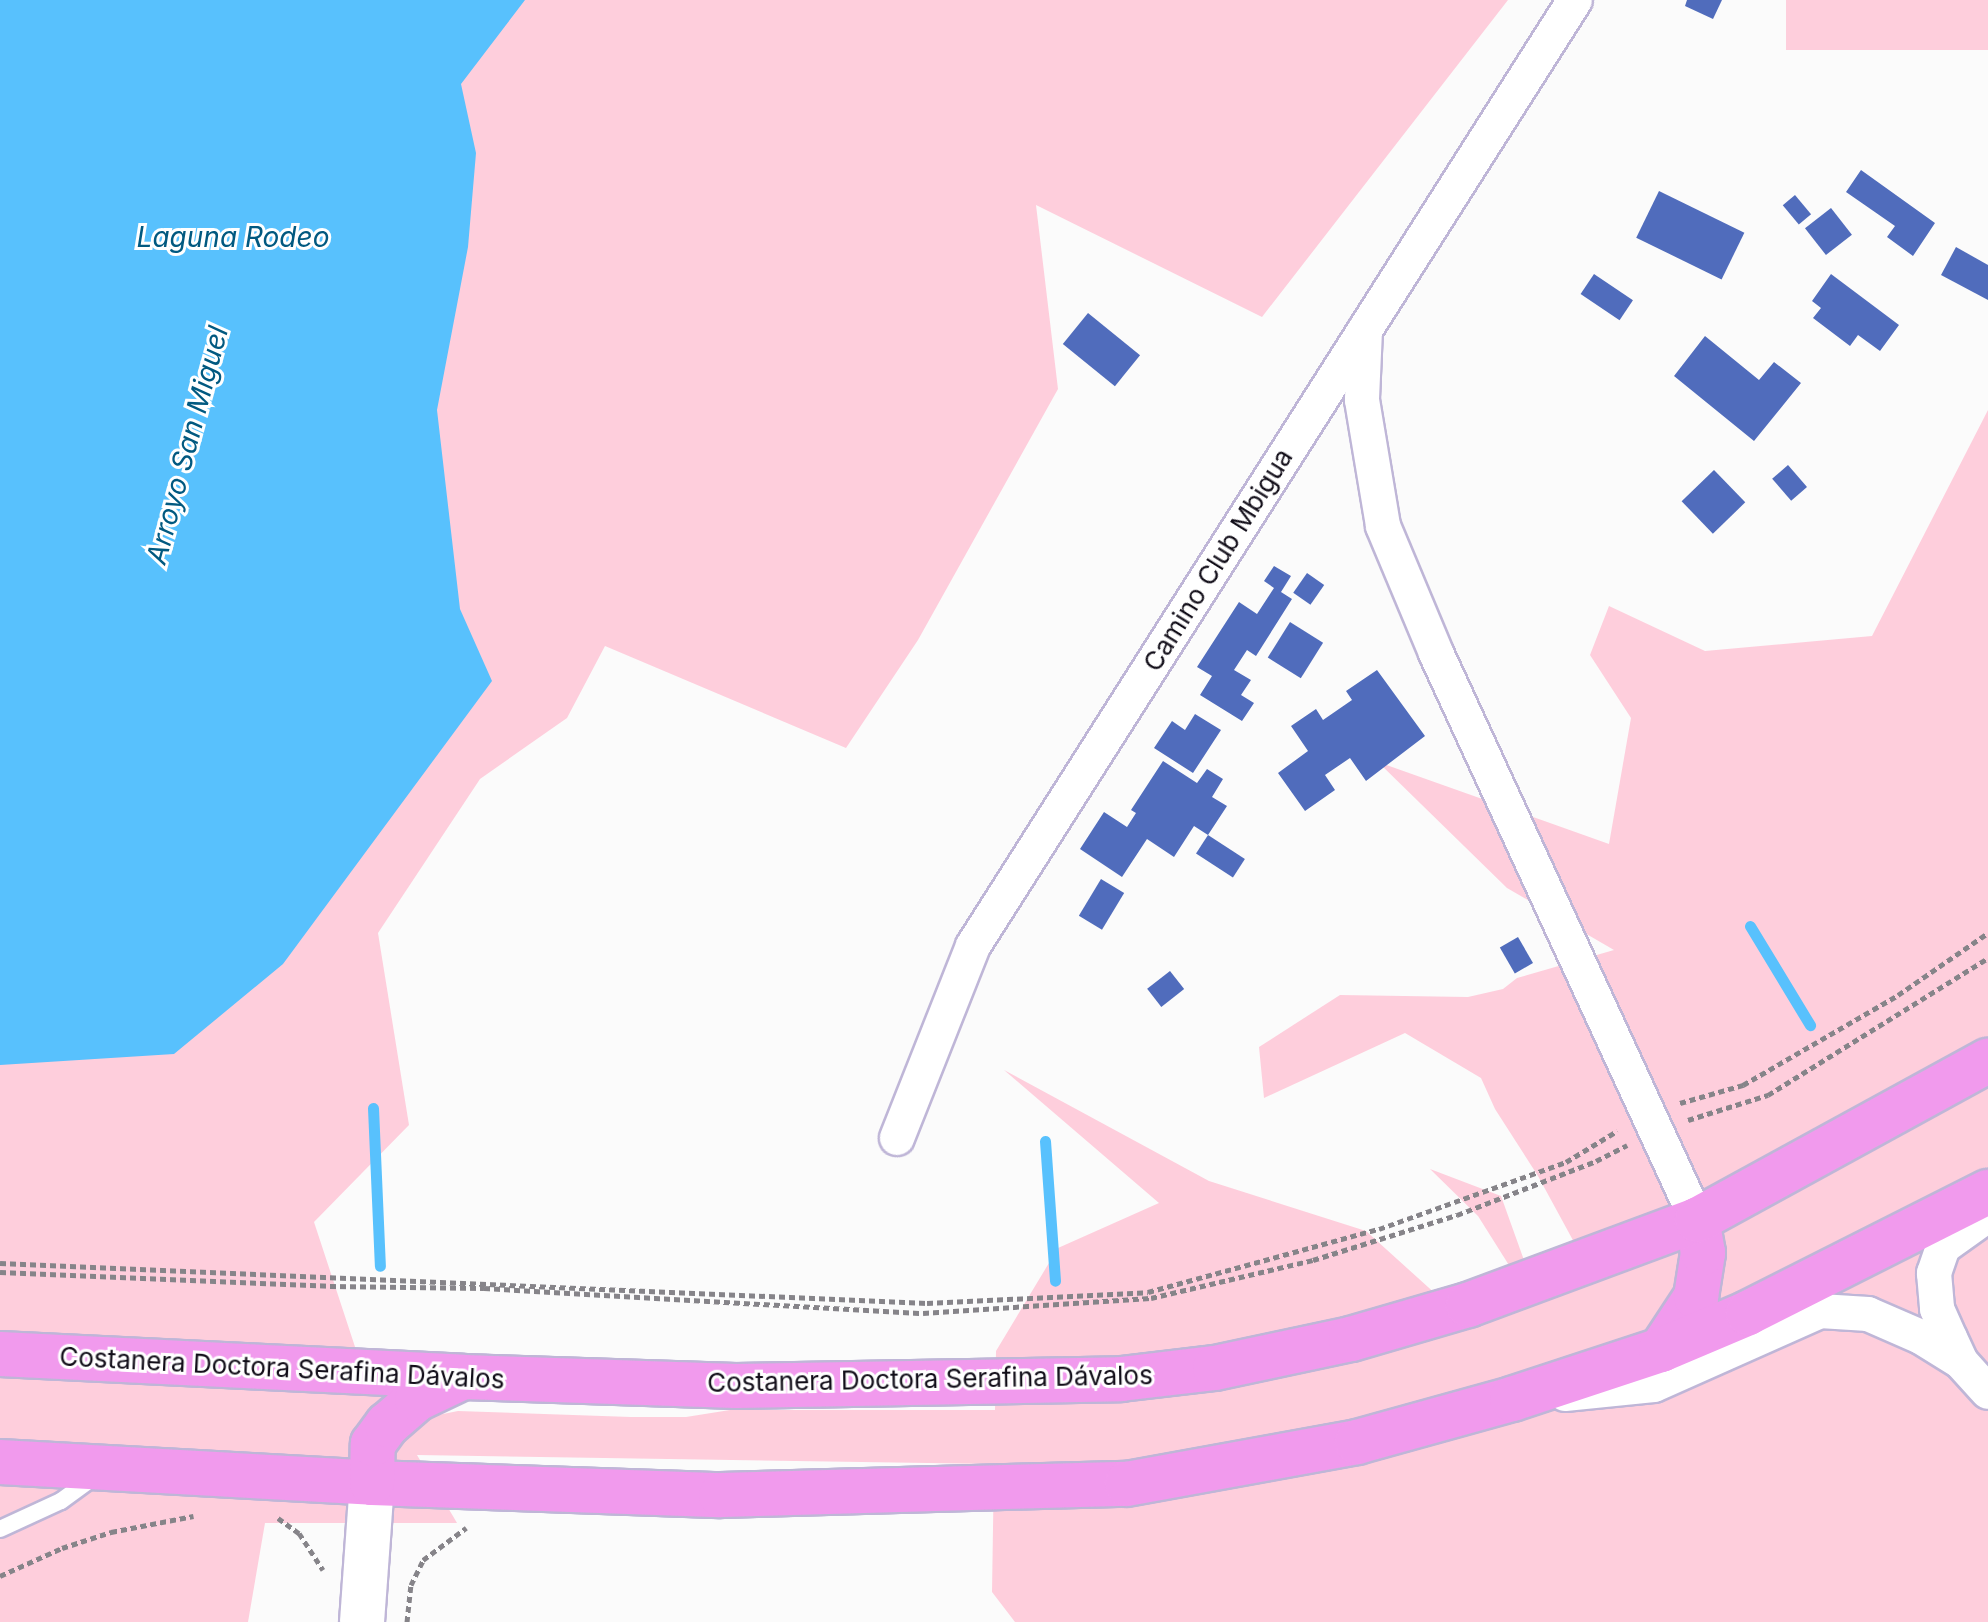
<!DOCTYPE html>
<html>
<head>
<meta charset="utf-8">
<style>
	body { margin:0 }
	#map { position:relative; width:1988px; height:1622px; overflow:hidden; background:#fbfbfb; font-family:Inter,sans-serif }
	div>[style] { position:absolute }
	.green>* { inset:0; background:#fecedc; transform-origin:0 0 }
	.water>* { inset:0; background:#58c1fd }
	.stream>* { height:11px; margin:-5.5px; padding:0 5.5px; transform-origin:5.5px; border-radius:5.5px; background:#58c1fd }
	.building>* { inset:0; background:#506cbc; transform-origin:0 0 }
	.path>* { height:5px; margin-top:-2.5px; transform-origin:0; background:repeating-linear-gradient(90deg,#868489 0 6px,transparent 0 10px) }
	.roads { filter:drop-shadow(2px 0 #bfb6d7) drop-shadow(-2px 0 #bfb6d7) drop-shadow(0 2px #bfb6d7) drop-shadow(0 -2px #bfb6d7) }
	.lane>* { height:16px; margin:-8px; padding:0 8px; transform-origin:8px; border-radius:8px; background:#fff }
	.street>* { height:34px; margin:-17px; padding:0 17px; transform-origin:17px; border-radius:17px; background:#fff }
	.secondary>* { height:44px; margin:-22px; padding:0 22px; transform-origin:22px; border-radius:22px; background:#fff }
	.highway>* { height:44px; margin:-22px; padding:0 22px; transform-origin:22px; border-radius:22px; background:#f19aed }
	span { translate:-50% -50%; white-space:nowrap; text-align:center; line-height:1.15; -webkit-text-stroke:6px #fff; paint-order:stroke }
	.street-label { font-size:26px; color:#110d18 }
	.water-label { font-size:28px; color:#015980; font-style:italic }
</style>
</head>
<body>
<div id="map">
	<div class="green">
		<i style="clip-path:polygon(0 0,1508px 0,1262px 317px,1036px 205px,1058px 389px,918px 640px,846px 748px,605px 646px,567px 718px,480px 779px,378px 933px,409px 1125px,314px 1222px,360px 1362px,428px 1417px,458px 1411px,631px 1417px,686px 1417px,730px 1410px,995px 1410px,996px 1351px,1058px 1248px,1159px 1203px,1004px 1070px,1209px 1181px,1366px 1231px,1449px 1306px,1512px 1270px,1478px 1216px,1430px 1169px,1501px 1196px,1534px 1288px,1575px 1244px,1538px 1176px,1495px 1109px,1481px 1078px,1405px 1033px,1264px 1098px,1259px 1047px,1340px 995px,1468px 997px,1503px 989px,1517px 978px,1614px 950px,1507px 888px,1378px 762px,1609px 844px,1631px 718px,1590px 655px,1609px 606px,1705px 651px,1872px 636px,1988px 410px,1988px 1622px,1015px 1622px,992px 1592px,994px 1464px,417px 1455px,457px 1523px,265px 1523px,248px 1622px,0 1622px)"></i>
		<i style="left:1786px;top:0;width:202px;height:50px"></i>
	</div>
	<div class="water">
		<i style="clip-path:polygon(0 0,525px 0,461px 84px,476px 153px,468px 247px,437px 410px,460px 609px,492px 681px,283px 964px,174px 1054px,0 1065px)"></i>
	</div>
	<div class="stream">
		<i style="left:1750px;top:926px;width:116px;rotate:58.8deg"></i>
		<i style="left:373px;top:1108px;width:158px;rotate:87.5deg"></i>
		<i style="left:1045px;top:1141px;width:140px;rotate:85.9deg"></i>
	</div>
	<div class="building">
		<i style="clip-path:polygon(1687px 0,1722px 0,1713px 19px,1685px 6px)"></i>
		<i style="clip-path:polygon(1861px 170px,1935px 223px,1913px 256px,1887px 237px,1895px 226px,1846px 192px)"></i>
		<i style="left:1659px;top:191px;width:95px;height:52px;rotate:26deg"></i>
		<i style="left:1795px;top:195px;width:25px;height:16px;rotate:50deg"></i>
		<i style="left:1831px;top:208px;width:34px;height:33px;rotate:52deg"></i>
		<i style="clip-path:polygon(1956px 247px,1988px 265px,1988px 300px,1941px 275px)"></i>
		<i style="left:1594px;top:274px;width:47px;height:24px;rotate:34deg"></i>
		<i style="clip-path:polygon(1831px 274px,1899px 325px,1880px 351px,1858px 335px,1850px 346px,1813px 318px,1821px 308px,1812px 301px)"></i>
		<i style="left:1088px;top:313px;width:67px;height:40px;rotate:39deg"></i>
		<i style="clip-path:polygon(1705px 336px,1759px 380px,1774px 362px,1801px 383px,1754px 441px,1674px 376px)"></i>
		<i style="left:1788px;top:465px;width:29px;height:21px;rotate:49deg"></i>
		<i style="left:1714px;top:470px;width:45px;height:45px;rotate:46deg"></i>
		<i style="clip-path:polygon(1274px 566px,1291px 576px,1281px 592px,1292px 599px,1256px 656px,1247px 650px,1234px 670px,1251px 680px,1241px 695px,1254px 703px,1242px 721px,1200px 695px,1212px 676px,1197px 667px,1239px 602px,1257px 614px,1274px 588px,1264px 581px)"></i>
		<i style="left:1307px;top:573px;width:21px;height:24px;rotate:35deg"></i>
		<i style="left:1290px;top:622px;width:39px;height:42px;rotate:32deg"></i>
		<i style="clip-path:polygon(1377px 670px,1425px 736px,1366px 781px,1350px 758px,1325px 775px,1335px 790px,1305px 811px,1278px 773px,1308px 751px,1291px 726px,1316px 709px,1323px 720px,1352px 700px,1346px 691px)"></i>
		<i style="clip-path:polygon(1195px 714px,1221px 730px,1193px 773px,1154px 748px,1172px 721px,1185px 730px)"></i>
		<i style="clip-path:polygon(1163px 761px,1197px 783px,1207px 769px,1223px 779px,1212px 797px,1227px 806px,1208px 835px,1194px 826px,1174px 857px,1147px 839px,1122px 877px,1080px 849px,1104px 812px,1127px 827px,1136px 813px,1131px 810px)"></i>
		<i style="left:1208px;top:835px;width:44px;height:22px;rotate:33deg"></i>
		<i style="left:1101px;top:879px;width:27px;height:43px;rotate:31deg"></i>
		<i style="left:1518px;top:937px;width:30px;height:21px;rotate:60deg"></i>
		<i style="left:1170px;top:971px;width:23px;height:29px;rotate:52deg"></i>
	</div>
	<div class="path">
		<i style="left:1680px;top:1103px;width:66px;rotate:-15.9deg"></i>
		<i style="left:1743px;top:1085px;width:179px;rotate:-30.1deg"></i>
		<i style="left:1898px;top:995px;width:109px;rotate:-34.6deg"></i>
		<i style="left:1688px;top:1120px;width:84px;rotate:-17.4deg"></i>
		<i style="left:1768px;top:1095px;width:259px;rotate:-31.9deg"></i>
		<i style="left:0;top:1263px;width:928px;rotate:2.47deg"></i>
		<i style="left:927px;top:1303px;width:221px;rotate:-2.8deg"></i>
		<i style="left:1148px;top:1292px;width:239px;rotate:-15.3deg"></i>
		<i style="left:1379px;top:1229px;width:199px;rotate:-19.7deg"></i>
		<i style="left:1566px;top:1162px;width:60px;rotate:-31.3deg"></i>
		<i style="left:0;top:1272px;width:330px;rotate:2.4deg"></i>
		<i style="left:330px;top:1286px;width:154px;rotate:0.7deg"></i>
		<i style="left:484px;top:1288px;width:440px;rotate:3.3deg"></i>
		<i style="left:923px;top:1313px;width:228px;rotate:-3.8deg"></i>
		<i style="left:1151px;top:1298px;width:166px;rotate:-13.2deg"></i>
		<i style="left:1313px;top:1260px;width:151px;rotate:-17.4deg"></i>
		<i style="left:1457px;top:1215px;width:149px;rotate:-21.2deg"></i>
		<i style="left:1596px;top:1161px;width:35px;rotate:-27deg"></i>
		<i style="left:278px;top:1518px;width:26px;rotate:36deg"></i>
		<i style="left:299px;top:1533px;width:44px;rotate:57deg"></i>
		<i style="left:0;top:1576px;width:68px;rotate:-24.3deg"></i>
		<i style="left:62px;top:1548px;width:52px;rotate:-18.1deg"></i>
		<i style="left:111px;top:1532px;width:84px;rotate:-11deg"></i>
		<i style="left:407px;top:1622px;width:37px;rotate:-84deg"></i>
		<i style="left:411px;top:1585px;width:28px;rotate:-64deg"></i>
		<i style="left:423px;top:1560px;width:54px;rotate:-36.7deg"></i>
	</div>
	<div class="roads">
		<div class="lane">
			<i style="left:0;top:1529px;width:67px;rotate:-24.7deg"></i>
			<i style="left:61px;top:1501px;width:39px;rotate:-36deg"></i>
		</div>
		<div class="street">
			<i style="left:1365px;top:330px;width:70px;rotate:92.5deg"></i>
			<i style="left:1362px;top:400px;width:128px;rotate:80.5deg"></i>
			<i style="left:1383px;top:526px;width:138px;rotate:67.3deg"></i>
			<i style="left:1436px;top:653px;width:624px;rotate:65.28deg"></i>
			<i style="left:897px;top:1138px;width:206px;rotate:-68.4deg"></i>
			<i style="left:973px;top:946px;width:1121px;rotate:-57.53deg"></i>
			<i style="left:1988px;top:1215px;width:55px;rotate:144.6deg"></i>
			<i style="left:1943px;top:1247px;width:28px;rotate:109deg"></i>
			<i style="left:1934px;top:1273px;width:36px;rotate:85deg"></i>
			<i style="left:1937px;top:1309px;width:32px;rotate:66deg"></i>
			<i style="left:1950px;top:1338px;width:26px;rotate:65deg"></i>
			<i style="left:1961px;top:1362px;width:40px;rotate:48deg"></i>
			<i style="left:1565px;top:1394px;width:89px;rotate:-5.8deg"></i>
			<i style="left:1654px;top:1385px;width:182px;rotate:-24deg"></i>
			<i style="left:1820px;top:1311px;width:48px;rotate:3.6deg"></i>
			<i style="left:1868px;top:1314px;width:58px;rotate:23.5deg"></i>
			<i style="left:1921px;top:1337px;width:47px;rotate:32deg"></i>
		</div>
		<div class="secondary">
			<i style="left:362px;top:1622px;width:139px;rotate:-85.9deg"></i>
		</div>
		<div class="highway">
			<i style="left:1661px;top:1350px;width:64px;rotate:-56.6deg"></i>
			<i style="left:1696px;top:1297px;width:45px;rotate:-81deg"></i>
			<i style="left:1703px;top:1253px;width:34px;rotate:-100deg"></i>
			<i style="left:0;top:1354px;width:464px;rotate:2.8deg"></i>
			<i style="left:463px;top:1377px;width:273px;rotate:1.9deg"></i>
			<i style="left:736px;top:1386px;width:385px;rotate:-1deg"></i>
			<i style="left:1121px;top:1379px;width:95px;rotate:-6.7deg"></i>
			<i style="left:1215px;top:1368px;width:139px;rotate:-12deg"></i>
			<i style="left:1351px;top:1339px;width:122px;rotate:-16.2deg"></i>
			<i style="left:1468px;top:1305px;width:244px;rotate:-20.4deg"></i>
			<i style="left:1697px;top:1220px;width:332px;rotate:-28.7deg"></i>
			<i style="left:0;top:1462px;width:373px;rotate:3.2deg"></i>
			<i style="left:372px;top:1483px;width:349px;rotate:2deg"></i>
			<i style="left:721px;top:1495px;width:406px;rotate:-1.6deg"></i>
			<i style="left:1127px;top:1484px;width:234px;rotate:-10.3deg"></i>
			<i style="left:1357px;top:1442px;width:161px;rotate:-15.5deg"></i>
			<i style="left:1512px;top:1399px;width:157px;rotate:-18.2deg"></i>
			<i style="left:1661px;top:1350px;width:95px;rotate:-23deg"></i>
			<i style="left:1748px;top:1313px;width:269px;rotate:-26.8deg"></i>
			<i style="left:372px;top:1483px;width:39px;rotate:-89deg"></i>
			<i style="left:373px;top:1444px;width:24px;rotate:-54deg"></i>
			<i style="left:387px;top:1425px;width:40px;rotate:-41deg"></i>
			<i style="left:417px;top:1399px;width:49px;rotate:-25.5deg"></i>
		</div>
	</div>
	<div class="street-label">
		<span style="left:1218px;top:560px;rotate:-58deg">Camino Club Mbigua</span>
		<span style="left:282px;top:1368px;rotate:3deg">Costanera Doctora Serafina Dávalos</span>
		<span style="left:930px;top:1379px;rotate:-1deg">Costanera Doctora Serafina Dávalos</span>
	</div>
	<div class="water-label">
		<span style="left:233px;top:237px">Laguna Rodeo</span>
		<span style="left:187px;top:445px;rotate:-75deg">Arroyo San Miguel</span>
	</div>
</div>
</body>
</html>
